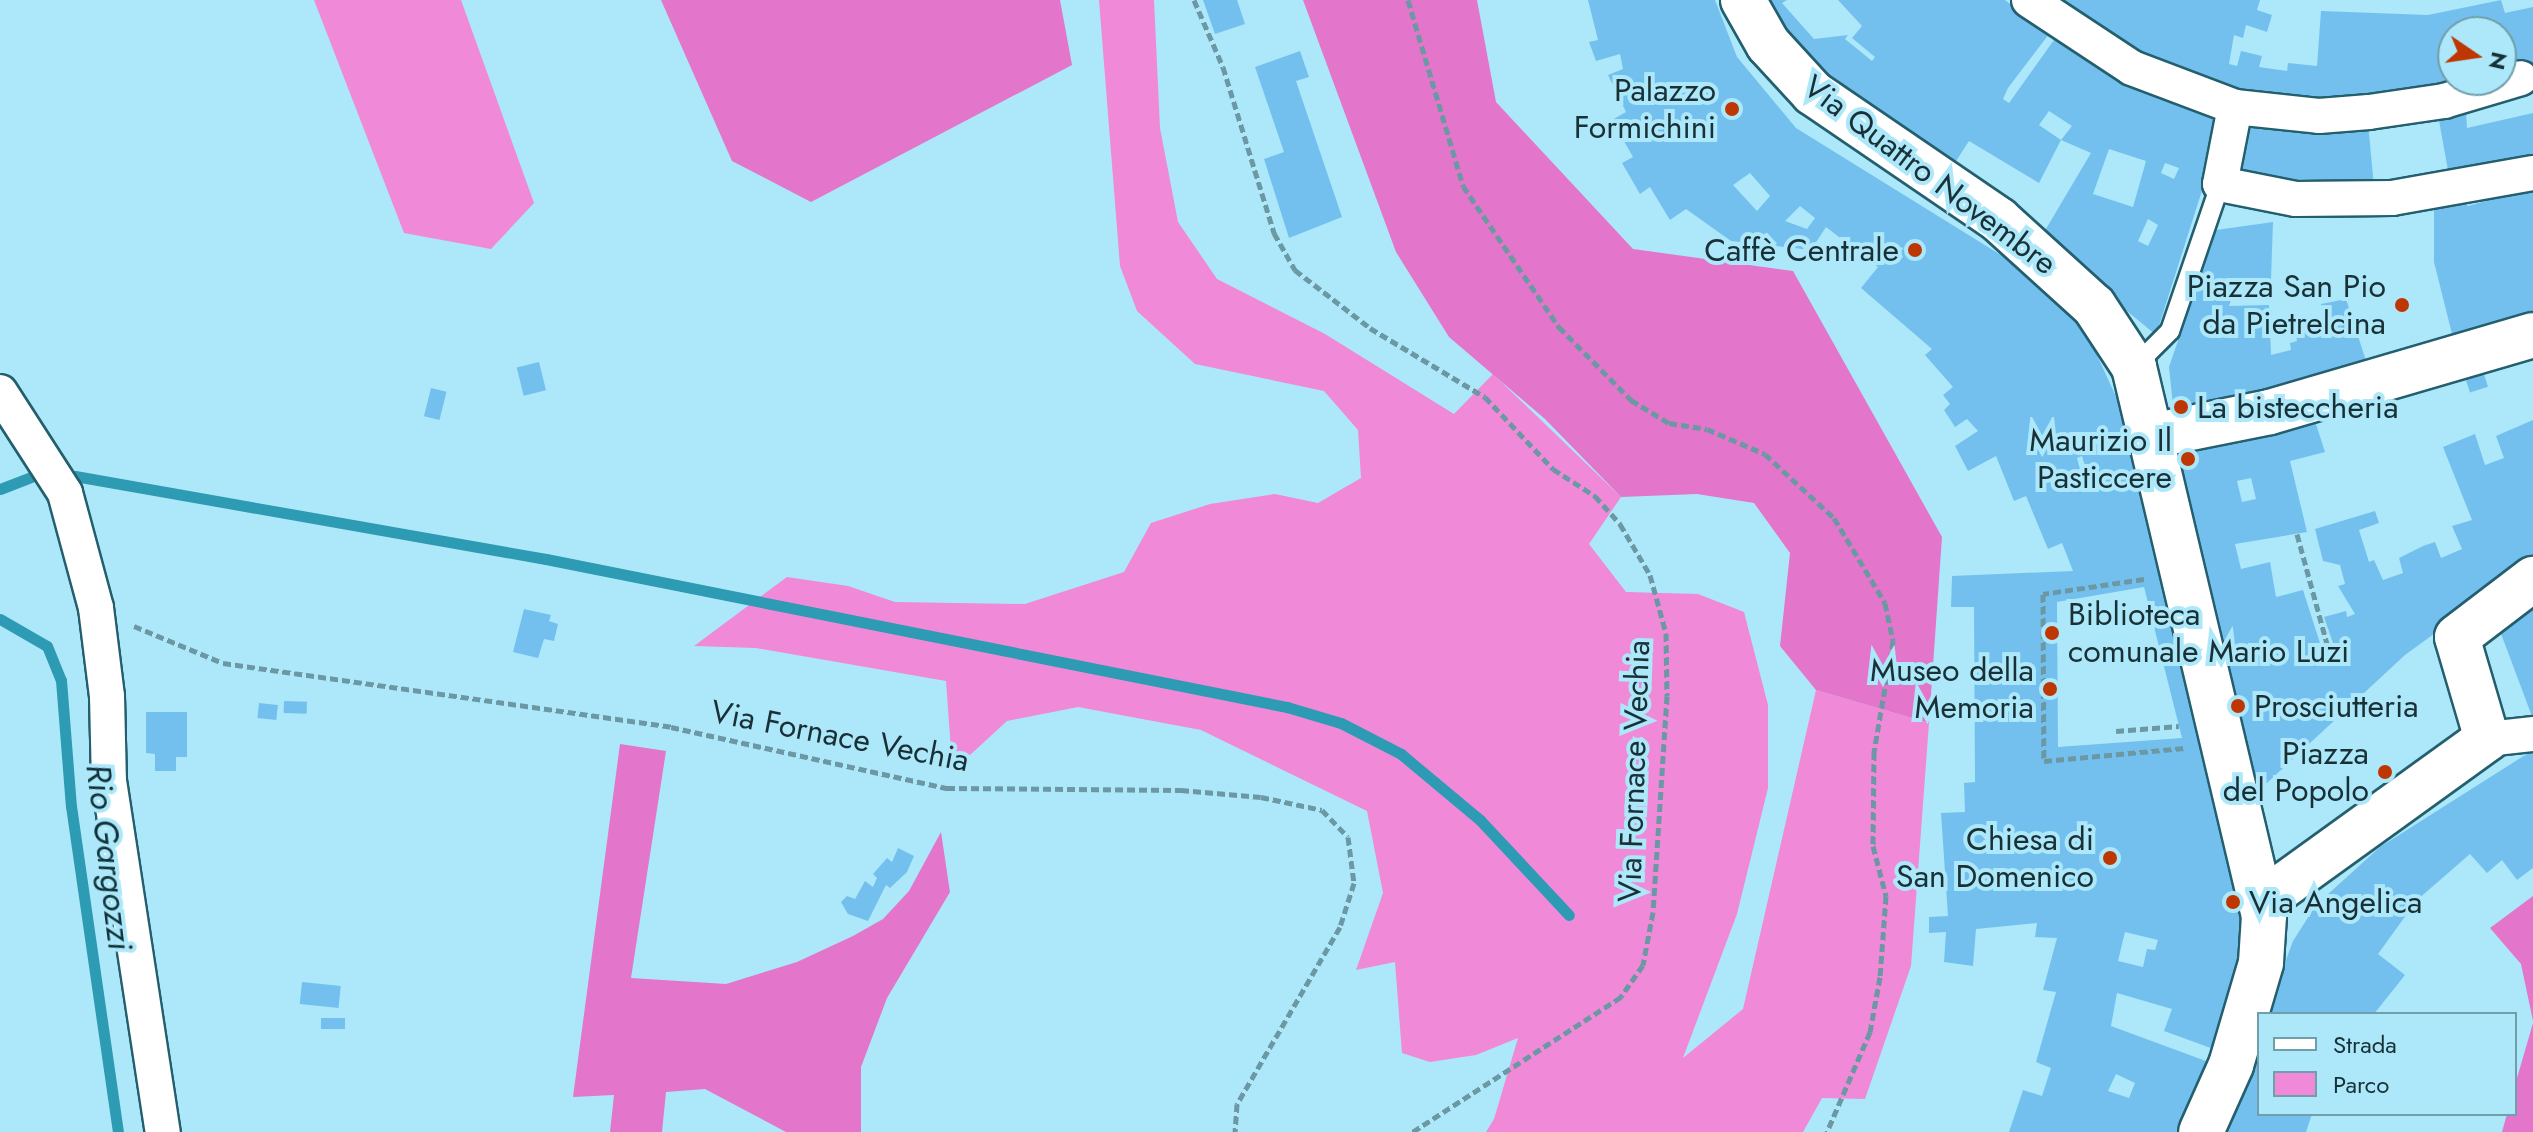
<!DOCTYPE html>
<html>
<head>
<meta charset="utf-8">
<style>
	body { margin:0 }
	#map { position:relative; width:2533px; height:1132px; overflow:hidden; background:#ace8f9; font-family:Jost,sans-serif }
	div>[style] { position:absolute }
	.green>* { inset:0; background:#f089d7 }
	.forest>* { inset:0; background:#e375ca }
	.stream>* { height:11px; margin:-5.5px; padding:0 5.5px; transform-origin:5.5px; border-radius:5.5px; background:#2c9bb3 }
	.building>* { inset:0; background:#73c0ef; transform-origin:0 0 }
	.path>* { height:5px; margin-top:-2.5px; transform-origin:0; background:repeating-linear-gradient(90deg,#6c98a4 0 8px,transparent 0 12px) }
	.roads { filter:drop-shadow(2px 0 #245f6e) drop-shadow(-2px 0 #245f6e) drop-shadow(0 2px #245f6e) drop-shadow(0 -2px #245f6e) }
	.service>* { height:18px; margin:-9px; padding:0 9px; transform-origin:9px; border-radius:9px; background:#fff }
	.minor>* { height:34px; margin:-17px; padding:0 17px; transform-origin:17px; border-radius:17px; background:#fff }
	.secondary>* { height:44px; margin:-22px; padding:0 22px; transform-origin:22px; border-radius:22px; background:#fff }
	.dots>* { width:22px; height:22px; translate:-50% -50%; box-sizing:border-box; border:4px solid #ace8f9; border-radius:50% }
	span { translate:-50% -50%; white-space:nowrap; text-align:center; line-height:1.15; -webkit-text-stroke:8px #ace8f9; paint-order:stroke }
	.poi-label { font-size:32px; color:#183036 }
	.right { translate:-100% -50%; text-align:right }
	.left { translate:0 -50%; text-align:left }
	.street-label { font-size:32px; color:#183036 }
	.water-label { font-size:34px; color:#12323a; font-style:italic }
	.legend { position:absolute; left:2257px; top:1012px; width:260px; height:104px; box-sizing:border-box; background:#ace8f9; border:2px solid #719eab; margin:0; padding:10px 14px; list-style:none; font-size:24px; color:#183036 }
	.legend li { display:flex; align-items:center; gap:16px; height:40px }
	.legend b { width:40px; border:2px solid #719eab }
	.north { position:absolute; left:2437px; top:16px; width:80px; height:80px; box-sizing:border-box; background:#ace8f9; border:2px solid #719eab; border-radius:50%; rotate:103deg; font-size:22px; font-weight:700; line-height:32px; text-align:center; color:#183036 }
	.north::after { content:''; display:block; margin:auto; width:28px; height:36px; background:#be3601; clip-path:polygon(50% 0,100% 100%,50% 72%,0 100%) }
</style>
</head>
<body>
<div id="map">
	<div class="green">
		<i style="clip-path:polygon(314px 0,461px 0,534px 203px,491px 249px,404px 233px)"></i>
		<i style="clip-path:polygon(1099px 0,1154px 0,1160px 128px,1178px 222px,1217px 279px,1325px 334px,1454px 414px,1493px 374px,1621px 497px,1589px 544px,1626px 592px,1698px 594px,1744px 612px,1768px 705px,1768px 788px,1737px 914px,1683px 1058px,1743px 1009px,1816px 690px,1929px 723px,1911px 966px,1865px 1099px,1822px 1098px,1803px 1132px,1486px 1132px,1494px 1119px,1518px 1038px,1476px 1055px,1430px 1062px,1402px 1053px,1395px 962px,1356px 970px,1383px 893px,1367px 811px,1201px 730px,1078px 707px,1007px 721px,970px 755px,951px 750px,946px 681px,756px 648px,694px 646px,787px 577px,848px 586px,895px 602px,1025px 604px,1124px 572px,1151px 523px,1210px 504px,1275px 494px,1318px 503px,1361px 478px,1358px 430px,1324px 391px,1195px 364px,1137px 311px,1120px 266px)"></i>
	</div>
	<div class="forest">
		<i style="clip-path:polygon(661px 0,1060px 0,1072px 65px,811px 202px,732px 161px)"></i>
		<i style="clip-path:polygon(1303px 0,1477px 0,1496px 102px,1633px 249px,1793px 271px,1942px 537px,1929px 723px,1816px 690px,1780px 646px,1790px 553px,1754px 503px,1697px 494px,1621px 497px,1545px 419px,1449px 337px,1396px 252px)"></i>
		<i style="clip-path:polygon(620px 744px,666px 751px,631px 978px,726px 984px,797px 962px,853px 936px,883px 919px,909px 891px,941px 832px,950px 892px,887px 998px,861px 1067px,861px 1132px,786px 1132px,705px 1089px,666px 1092px,662px 1132px,610px 1132px,614px 1095px,573px 1097px)"></i>
		<i style="clip-path:polygon(2533px 896px,2533px 1021px,2521px 964px,2490px 928px)"></i>
		<i style="clip-path:polygon(2533px 1023px,2533px 1132px,2502px 1132px,2507px 1114px,2515px 1114px,2515px 1085px)"></i>
	</div>
	<div class="stream">
		<i style="left:75px;top:476px;width:478px;rotate:10deg"></i>
		<i style="left:546px;top:559px;width:756px;rotate:11.3deg"></i>
		<i style="left:1287px;top:707px;width:56px;rotate:16.5deg"></i>
		<i style="left:1341px;top:723px;width:68px;rotate:27.3deg"></i>
		<i style="left:1401px;top:754px;width:103px;rotate:39.9deg"></i>
		<i style="left:1480px;top:820px;width:130px;rotate:46.9deg"></i>
		<i style="left:0;top:489px;width:33px;rotate:-21deg"></i>
		<i style="left:0;top:619px;width:54px;rotate:29.9deg"></i>
		<i style="left:47px;top:646px;width:37px;rotate:68deg"></i>
		<i style="left:61px;top:680px;width:126px;rotate:85.5deg"></i>
		<i style="left:71px;top:806px;width:329px;rotate:81.8deg"></i>
	</div>
	<div class="building">
		<i style="clip-path:polygon(1203px 0,1237px 0,1245px 24px,1215px 34px)"></i>
		<i style="clip-path:polygon(evenodd,1588px 0,1715px 0,1737px 57px,1796px 128px,2017px 265px,2073px 315px,2091px 342px,2118px 401px,2153px 507px,2244px 918px,2244px 951px,2219px 1051px,2164px 1031px,2172px 1009px,2117px 993px,2111px 1026px,2214px 1064px,2185px 1132px,2009px 1132px,2023px 1090px,2042px 1096px,2051px 1068px,2036px 1062px,2056px 992px,2043px 990px,2057px 938px,2035px 937px,2037px 923px,1976px 929px,1973px 966px,1944px 962px,1946px 932px,1929px 933px,1929px 917px,1948px 916px,1941px 813px,1965px 812px,1964px 783px,1975px 782px,1974px 607px,1951px 607px,1952px 576px,2073px 571px,2062px 543px,2048px 549px,2026px 496px,2014px 501px,1996px 456px,1968px 471px,1955px 446px,1978px 431px,1967px 419px,1955px 427px,1944px 410px,1950px 404px,1943px 395px,1953px 387px,1925px 355px,1932px 349px,1861px 288px,1878px 267px,1826px 227px,1811px 250px,1731px 241px,1686px 209px,1670px 220px,1650px 187px,1640px 194px,1622px 163px,1633px 157px,1612px 120px,1626px 112px,1608px 75px,1623px 69px,1620px 54px,1596px 61px,1589px 42px,1598px 40px,1588px 0,1750px 173px,1770px 196px,1757px 211px,1733px 185px,1750px 173px,1588px 0,1800px 206px,1815px 218px,1807px 229px,1785px 221px,1800px 206px,1588px 0,2082px 456px,2088px 476px,2082px 477px,2077px 458px,2082px 456px,1588px 0,2144px 587px,2182px 738px,2058px 747px,2057px 602px,2144px 587px,1588px 0,2125px 932px,2158px 940px,2155px 950px,2147px 949px,2143px 967px,2118px 961px,2125px 932px,1588px 0,2116px 1074px,2135px 1083px,2129px 1098px,2108px 1091px,2116px 1074px)"></i>
		<i style="clip-path:polygon(evenodd,1753px 0,1787px 0,1782px 3px,1814px 39px,1848px 35px,1845px 39px,1872px 61px,1875px 57px,1852px 38px,1862px 26px,1838px 0,2005px 0,2049px 34px,2008px 88px,2003px 99px,2009px 103px,2054px 40px,2216px 117px,2206px 178px,2156px 335px,2040px 239px,2091px 153px,2061px 140px,2072px 126px,2049px 111px,2039px 125px,2061px 140px,2039px 183px,1969px 141px,1949px 172px,1861px 119px,1753px 0,2109px 149px,2146px 161px,2133px 207px,2093px 194px,2109px 149px,1753px 0,2165px 163px,2179px 168px,2174px 179px,2161px 173px,2165px 163px,1753px 0,2148px 219px,2158px 225px,2148px 246px,2138px 241px,2148px 219px)"></i>
		<i style="clip-path:polygon(2052px 0,2260px 0,2257px 10px,2272px 15px,2267px 32px,2246px 25px,2243px 38px,2234px 35px,2229px 64px,2237px 66px,2241px 51px,2262px 56px,2259px 67px,2287px 71px,2288px 63px,2317px 66px,2321px 11px,2428px 15px,2501px 0,2505px 13px,2533px 7px,2533px 66px,2501px 74px,2501px 32px,2453px 32px,2453px 80px,2467px 80px,2364px 103px,2251px 98px,2162px 67px)"></i>
		<i style="clip-path:polygon(1300px 51px,1309px 77px,1296px 81px,1342px 217px,1289px 238px,1264px 159px,1284px 152px,1255px 67px)"></i>
		<i style="clip-path:polygon(2466px 112px,2467px 128px,2533px 113px,2533px 164px,2449px 176px,2438px 115px)"></i>
		<i style="clip-path:polygon(2239px 121px,2368px 123px,2374px 187px,2226px 194px)"></i>
		<i style="clip-path:polygon(2533px 188px,2533px 314px,2454px 342px,2434px 262px,2434px 206px,2459px 198px,2468px 206px)"></i>
		<i style="clip-path:polygon(2273px 222px,2271px 279px,2238px 278px,2229px 306px,2269px 305px,2271px 355px,2291px 350px,2290px 343px,2297px 341px,2295px 328px,2323px 323px,2321px 304px,2346px 299px,2370px 373px,2174px 415px,2169px 367px,2216px 230px)"></i>
		<i style="left:539px;top:362px;width:29px;height:23px;rotate:76deg"></i>
		<i style="left:2480px;top:362px;width:26px;height:19px;rotate:72deg"></i>
		<i style="left:431px;top:388px;width:16px;height:29px;rotate:14deg"></i>
		<i style="clip-path:polygon(evenodd,2314px 418px,2325px 452px,2290px 461px,2307px 532px,2235px 544px,2241px 569px,2270px 562px,2276px 597px,2303px 590px,2327px 665px,2338px 658px,2324px 617px,2346px 611px,2347px 617px,2355px 614px,2338px 586px,2345px 584px,2340px 565px,2323px 561px,2315px 529px,2375px 511px,2379px 523px,2359px 530px,2369px 562px,2374px 560px,2383px 580px,2403px 573px,2399px 558px,2423px 546px,2435px 542px,2441px 558px,2462px 549px,2452px 526px,2472px 520px,2443px 447px,2475px 434px,2485px 465px,2504px 458px,2496px 436px,2533px 420px,2533px 562px,2405px 655px,2254px 795px,2172px 460px,2185px 443px,2314px 418px,2251px 478px,2256px 499px,2242px 502px,2237px 481px,2251px 478px)"></i>
		<i style="clip-path:polygon(2533px 603px,2533px 719px,2497px 623px)"></i>
		<i style="clip-path:polygon(524px 609px,551px 615px,549px 621px,558px 624px,554px 641px,544px 639px,538px 658px,513px 652px)"></i>
		<i style="left:284px;top:701px;width:23px;height:12px;rotate:2deg"></i>
		<i style="left:259px;top:703px;width:19px;height:15px;rotate:6deg"></i>
		<i style="clip-path:polygon(146px 712px,187px 712px,187px 757px,176px 757px,176px 771px,155px 771px,155px 754px,146px 753px)"></i>
		<i style="clip-path:polygon(2533px 750px,2533px 868px,2517px 880px,2502px 860px,2487px 873px,2470px 854px,2417px 900px,2378px 954px,2405px 975px,2374px 1014px,2266px 1014px,2293px 941px,2316px 905px,2380px 847px)"></i>
		<i style="clip-path:polygon(898px 848px,914px 856px,907px 872px,890px 888px,886px 885px,868px 921px,848px 914px,841px 902px,847px 896px,855px 899px,865px 881px,873px 887px,877px 878px,873px 874px,887px 858px,892px 862px)"></i>
		<i style="left:302px;top:982px;width:39px;height:22px;rotate:6deg"></i>
		<i style="left:321px;top:1018px;width:24px;height:11px"></i>
		<i style="clip-path:polygon(2259px 1036px,2259px 1114px,2312px 1114px,2306px 1132px,2219px 1132px)"></i>
	</div>
	<div class="path">
		<i style="left:1194px;top:0;width:73px;rotate:66.6deg"></i>
		<i style="left:1223px;top:67px;width:174px;rotate:72.9deg"></i>
		<i style="left:1274px;top:233px;width:43px;rotate:60.4deg"></i>
		<i style="left:1295px;top:270px;width:95px;rotate:37.7deg"></i>
		<i style="left:1370px;top:328px;width:134px;rotate:31deg"></i>
		<i style="left:1485px;top:397px;width:99px;rotate:46.6deg"></i>
		<i style="left:1553px;top:469px;width:50px;rotate:32.7deg"></i>
		<i style="left:1595px;top:496px;width:38px;rotate:48deg"></i>
		<i style="left:1620px;top:524px;width:59px;rotate:59.5deg"></i>
		<i style="left:1650px;top:575px;width:60px;rotate:74.6deg"></i>
		<i style="left:1666px;top:633px;width:63px;rotate:89.1deg"></i>
		<i style="left:1667px;top:696px;width:216px;rotate:93.7deg"></i>
		<i style="left:1653px;top:912px;width:54px;rotate:100.7deg"></i>
		<i style="left:1643px;top:965px;width:39px;rotate:125deg"></i>
		<i style="left:1621px;top:997px;width:249px;rotate:147.1deg"></i>
		<i style="left:1408px;top:0;width:194px;rotate:73.5deg"></i>
		<i style="left:1463px;top:186px;width:171px;rotate:55.8deg"></i>
		<i style="left:1559px;top:327px;width:103px;rotate:45.4deg"></i>
		<i style="left:1631px;top:400px;width:44px;rotate:31.2deg"></i>
		<i style="left:1669px;top:423px;width:38px;rotate:9deg"></i>
		<i style="left:1707px;top:429px;width:63px;rotate:23.3deg"></i>
		<i style="left:1765px;top:454px;width:94px;rotate:42.8deg"></i>
		<i style="left:1834px;top:518px;width:99px;rotate:59deg"></i>
		<i style="left:1885px;top:603px;width:39px;rotate:78deg"></i>
		<i style="left:1893px;top:641px;width:113px;rotate:99.7deg"></i>
		<i style="left:1874px;top:752px;width:94px;rotate:90.6deg"></i>
		<i style="left:1873px;top:846px;width:52px;rotate:75.4deg"></i>
		<i style="left:1886px;top:896px;width:81px;rotate:94.2deg"></i>
		<i style="left:1880px;top:977px;width:56px;rotate:100.3deg"></i>
		<i style="left:1870px;top:1032px;width:109px;rotate:113.3deg"></i>
		<i style="left:2297px;top:534px;width:133px;rotate:74.7deg"></i>
		<i style="left:2144px;top:579px;width:102px;rotate:171.6deg"></i>
		<i style="left:2043px;top:594px;width:167px;rotate:89.7deg"></i>
		<i style="left:2044px;top:761px;width:141px;rotate:-5.3deg"></i>
		<i style="left:134px;top:626px;width:96px;rotate:22.6deg"></i>
		<i style="left:223px;top:663px;width:453px;rotate:8.1deg"></i>
		<i style="left:671px;top:727px;width:283px;rotate:12.5deg"></i>
		<i style="left:947px;top:788px;width:234px;rotate:0.5deg"></i>
		<i style="left:1181px;top:790px;width:80px;rotate:5deg"></i>
		<i style="left:1261px;top:797px;width:62px;rotate:12deg"></i>
		<i style="left:1322px;top:810px;width:37px;rotate:46deg"></i>
		<i style="left:1348px;top:837px;width:46px;rotate:82.6deg"></i>
		<i style="left:1354px;top:883px;width:46px;rotate:107.7deg"></i>
		<i style="left:1340px;top:927px;width:205px;rotate:120.2deg"></i>
		<i style="left:1237px;top:1104px;width:28px;rotate:94deg"></i>
		<i style="left:2359px;top:700px;width:4px;rotate:56deg"></i>
		<i style="left:2116px;top:731px;width:63px;rotate:-4.5deg"></i>
	</div>
	<div class="roads">
		<div class="service">
			<i style="left:2134px;top:367px;width:51px;rotate:-45deg"></i>
			<i style="left:2170px;top:331px;width:145px;rotate:-71.1deg"></i>
		</div>
		<div class="minor">
			<i style="left:2029px;top:0;width:123px;rotate:33.4deg"></i>
			<i style="left:2132px;top:68px;width:110px;rotate:20.7deg"></i>
			<i style="left:2235px;top:107px;width:84px;rotate:6.1deg"></i>
			<i style="left:2319px;top:116px;width:50px;rotate:-4.6deg"></i>
			<i style="left:2369px;top:112px;width:76px;rotate:-8.3deg"></i>
			<i style="left:2444px;top:101px;width:80px;rotate:-16.6deg"></i>
			<i style="left:2235px;top:107px;width:78px;rotate:101deg"></i>
			<i style="left:2220px;top:184px;width:77px;rotate:11.2deg"></i>
			<i style="left:2296px;top:199px;width:96px;rotate:-0.6deg"></i>
			<i style="left:2392px;top:198px;width:143px;rotate:-10.1deg"></i>
			<i style="left:0;top:392px;width:120px;rotate:57.2deg"></i>
			<i style="left:65px;top:493px;width:119px;rotate:74.9deg"></i>
			<i style="left:96px;top:608px;width:89px;rotate:82.9deg"></i>
			<i style="left:107px;top:696px;width:85px;rotate:88.7deg"></i>
			<i style="left:109px;top:781px;width:355px;rotate:81.3deg"></i>
			<i style="left:2487px;top:739px;width:46px;rotate:-6.2deg"></i>
		</div>
		<div class="secondary">
			<i style="left:1743px;top:0;width:51px;rotate:60.4deg"></i>
			<i style="left:1768px;top:44px;width:67px;rotate:47.4deg"></i>
			<i style="left:1813px;top:93px;width:225px;rotate:34.3deg"></i>
			<i style="left:1999px;top:220px;width:128px;rotate:42.2deg"></i>
			<i style="left:2094px;top:306px;width:73px;rotate:56.7deg"></i>
			<i style="left:2134px;top:367px;width:564px;rotate:76.68deg"></i>
			<i style="left:2264px;top:916px;width:47px;rotate:93.7deg"></i>
			<i style="left:2261px;top:963px;width:106px;rotate:106.4deg"></i>
			<i style="left:2231px;top:1065px;width:73px;rotate:114.1deg"></i>
			<i style="left:2151px;top:436px;width:121px;rotate:-11.4deg"></i>
			<i style="left:2270px;top:412px;width:274px;rotate:-16.3deg"></i>
			<i style="left:2261px;top:902px;width:279px;rotate:-35.8deg"></i>
			<i style="left:2487px;top:739px;width:106px;rotate:-106.4deg"></i>
			<i style="left:2457px;top:637px;width:96px;rotate:-37.3deg"></i>
		</div>
	</div>
	<div class="dots">
		<i style="left:1732px;top:109px;background:#be3601"></i>
		<i style="left:1915px;top:250px;background:#be3601"></i>
		<i style="left:2402px;top:305px;background:#be3601"></i>
		<i style="left:2181px;top:407px;background:#be3601"></i>
		<i style="left:2188px;top:459px;background:#be3601"></i>
		<i style="left:2052px;top:633px;background:#be3601"></i>
		<i style="left:2050px;top:689px;background:#be3601"></i>
		<i style="left:2238px;top:706px;background:#be3601"></i>
		<i style="left:2385px;top:772px;background:#be3601"></i>
		<i style="left:2110px;top:858px;background:#be3601"></i>
		<i style="left:2233px;top:902px;background:#be3601"></i>
	</div>
	<div class="poi-label">
		<span class="right" style="left:1716px;top:109px">Palazzo<br>Formichini</span>
		<span class="right" style="left:1899px;top:250px">Caffè Centrale</span>
		<span class="right" style="left:2386px;top:305px">Piazza San Pio<br>da Pietrelcina</span>
		<span class="left" style="left:2197px;top:407px">La bisteccheria</span>
		<span class="right" style="left:2172px;top:459px">Maurizio Il<br>Pasticcere</span>
		<span class="left" style="left:2068px;top:633px">Biblioteca<br>comunale Mario Luzi</span>
		<span class="right" style="left:2034px;top:689px">Museo della<br>Memoria</span>
		<span class="left" style="left:2254px;top:706px">Prosciutteria</span>
		<span class="right" style="left:2369px;top:772px">Piazza<br>del Popolo</span>
		<span class="right" style="left:2094px;top:858px">Chiesa di<br>San Domenico</span>
		<span class="left" style="left:2249px;top:902px">Via Angelica</span>
	</div>
	<div class="street-label">
		<span style="left:1930px;top:175px;rotate:37deg">Via Quattro Novembre</span>
		<span style="left:840px;top:736px;rotate:11deg">Via Fornace Vechia</span>
		<span style="left:1634px;top:771px;rotate:-88deg">Via Fornace Vechia</span>
	</div>
	<div class="water-label">
		<span style="left:109px;top:857px;rotate:83deg">Rio Gargozzi</span>
	</div>
	<ul class="legend">
	<li><b style="height:10px;background:#fff"></b>Strada</li>
	<li><b style="height:22px;background:#f089d7"></b>Parco</li>
	</ul>
	<div class="north">N</div>
</div>
</body>
</html>
